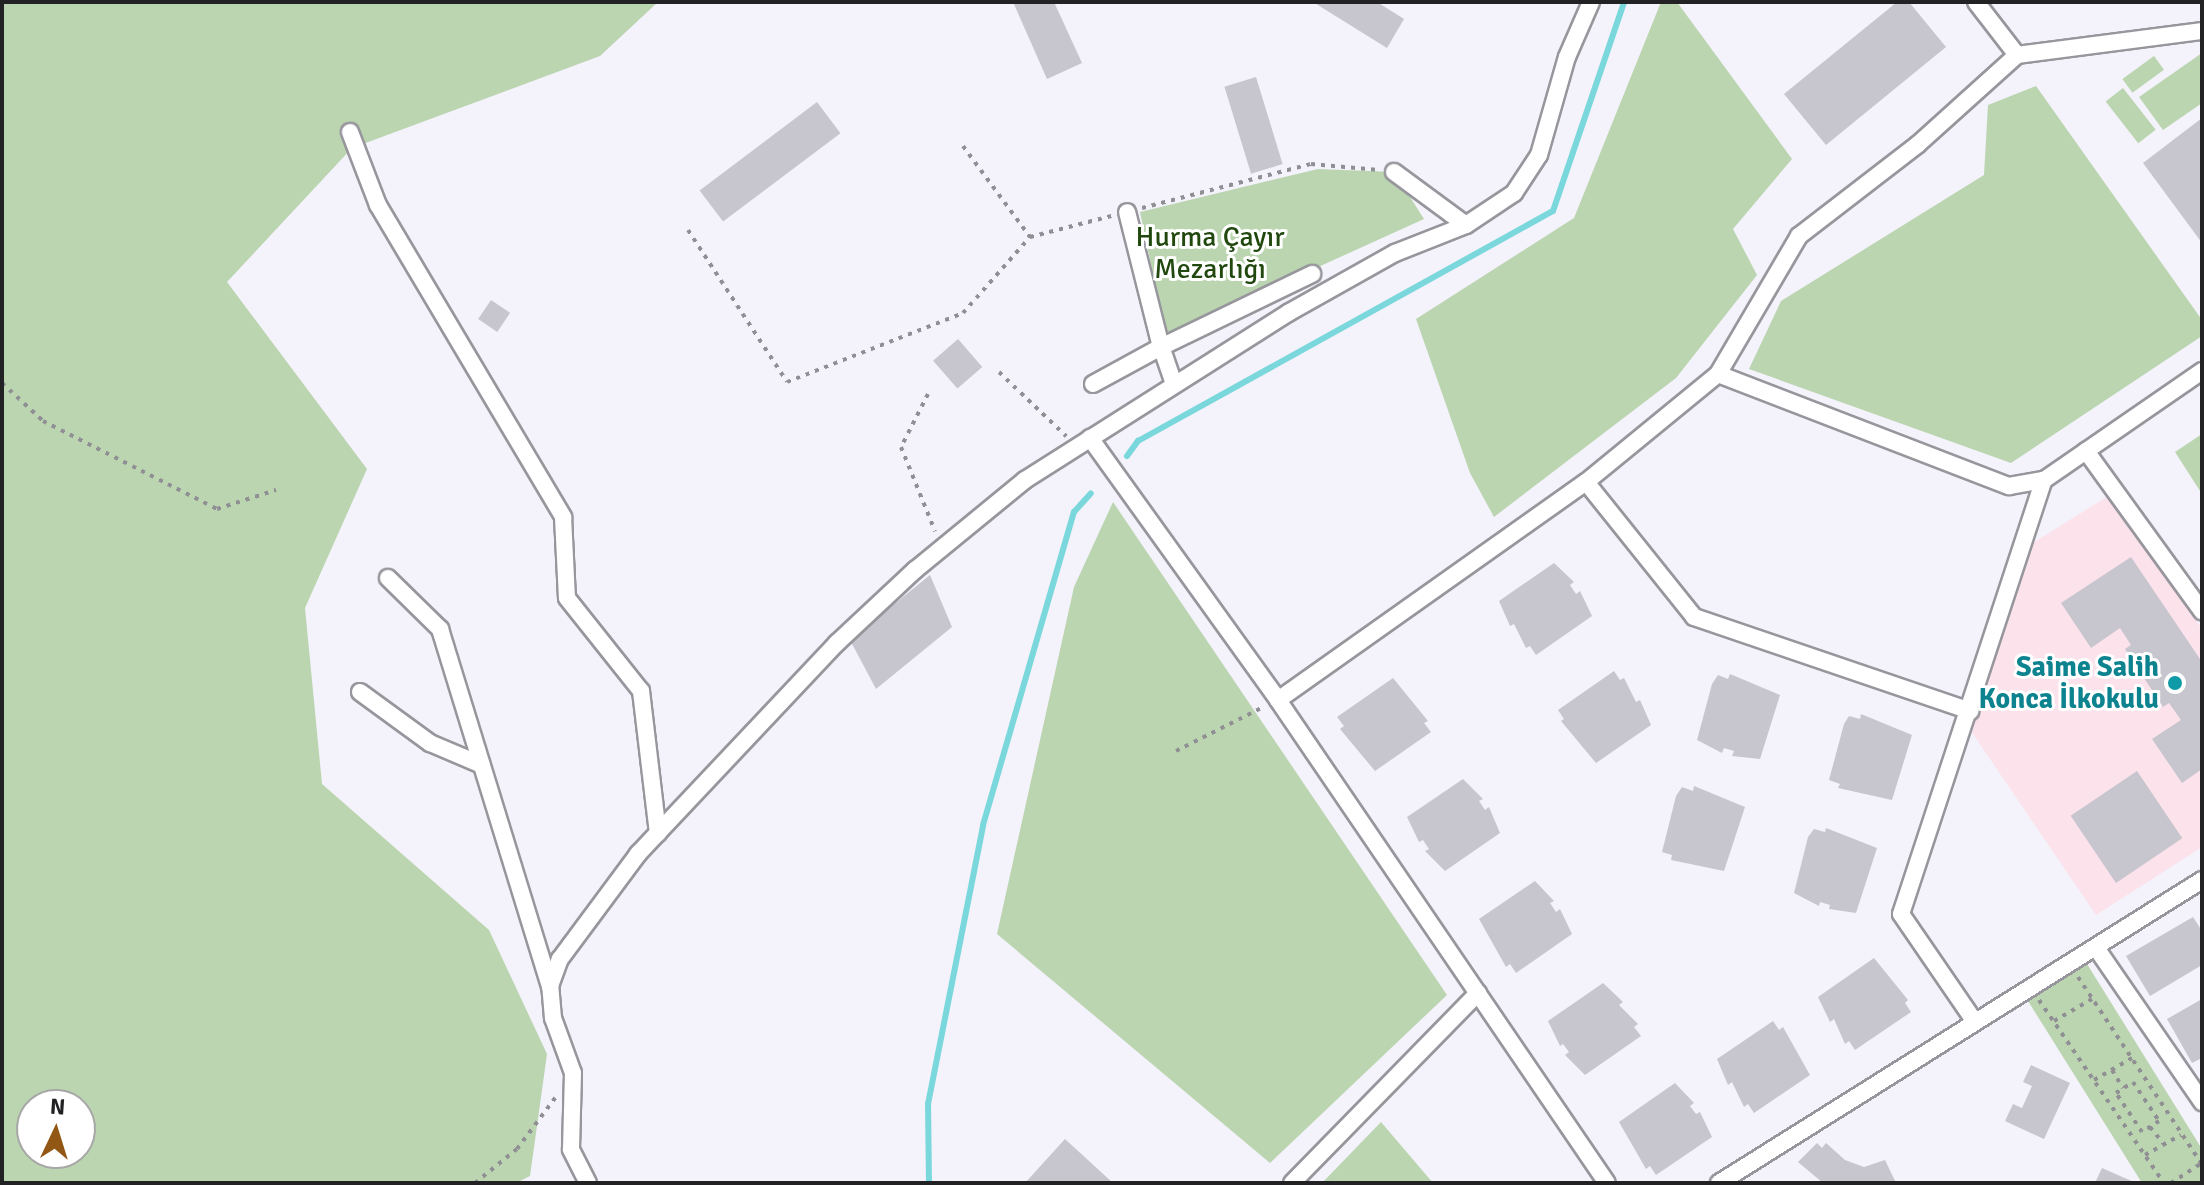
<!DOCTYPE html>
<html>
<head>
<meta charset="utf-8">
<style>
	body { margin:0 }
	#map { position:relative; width:2204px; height:1185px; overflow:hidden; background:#f4f2fa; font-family:Signika,sans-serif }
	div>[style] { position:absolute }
	.education>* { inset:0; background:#fbe2eb }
	.green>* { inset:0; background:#bad5b0; transform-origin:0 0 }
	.stream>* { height:6px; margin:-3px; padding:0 3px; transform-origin:3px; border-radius:3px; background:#7ad8dc }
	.building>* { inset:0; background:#c7c5cd; transform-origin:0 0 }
	.path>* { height:4px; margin-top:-2px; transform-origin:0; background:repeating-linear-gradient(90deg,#908f94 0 4px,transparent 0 10px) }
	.roads { filter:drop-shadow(2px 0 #98969d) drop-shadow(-2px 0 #98969d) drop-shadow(0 2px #98969d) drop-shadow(0 -2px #98969d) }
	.street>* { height:16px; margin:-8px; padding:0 8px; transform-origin:8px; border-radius:8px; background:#fff }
	.dots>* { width:22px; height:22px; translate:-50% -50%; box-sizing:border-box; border:4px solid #fff; border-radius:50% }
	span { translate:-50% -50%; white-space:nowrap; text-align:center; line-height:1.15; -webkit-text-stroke:6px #fff; paint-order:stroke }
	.park-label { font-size:28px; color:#21480e }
	.culture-label { font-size:28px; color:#0d838f; font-weight:700 }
	.right { translate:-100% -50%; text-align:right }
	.frame { position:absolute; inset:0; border:4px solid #222224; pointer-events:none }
	.north { position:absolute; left:16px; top:1089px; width:80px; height:80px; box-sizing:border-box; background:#fff; border:2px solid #a7a7a7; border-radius:50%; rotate:4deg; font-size:22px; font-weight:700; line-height:32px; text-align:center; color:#222224 }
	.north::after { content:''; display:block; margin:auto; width:28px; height:36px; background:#925715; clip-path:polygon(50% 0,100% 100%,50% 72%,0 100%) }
</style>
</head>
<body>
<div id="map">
	<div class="education">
		<i style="clip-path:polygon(2108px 496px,2202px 629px,2202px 847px,2096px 915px,1969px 728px,2033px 543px)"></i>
	</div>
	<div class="green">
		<i style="clip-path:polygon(evenodd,2px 2px,658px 2px,600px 56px,352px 148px,227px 282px,367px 469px,305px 608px,322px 784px,489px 930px,547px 1054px,530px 1176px,516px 1183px,2px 1183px,2px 2px,32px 1105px,80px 1105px,80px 1153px,32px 1153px,32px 1105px)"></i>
		<i style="clip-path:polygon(1661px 2px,1677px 2px,1792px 159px,1733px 229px,1757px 275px,1676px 378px,1494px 517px,1470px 473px,1416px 319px,1574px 218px)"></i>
		<i style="clip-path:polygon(2202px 53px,2202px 103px,2163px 130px,2139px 97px)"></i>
		<i style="left:2154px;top:56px;width:17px;height:39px;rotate:54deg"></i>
		<i style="clip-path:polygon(2036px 86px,2202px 320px,2202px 336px,2011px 463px,1749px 369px,1781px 301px,1984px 175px,1988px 105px)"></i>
		<i style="left:2123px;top:88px;width:53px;height:22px;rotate:52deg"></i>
		<i style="clip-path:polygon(1318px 169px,1394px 172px,1424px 219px,1166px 336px,1140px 212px)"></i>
		<i style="clip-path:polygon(2202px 434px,2202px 494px,2175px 452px)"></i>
		<i style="clip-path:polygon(1113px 502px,1447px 995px,1270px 1163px,997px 934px,1074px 587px)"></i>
		<i style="clip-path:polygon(2087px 964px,2202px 1149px,2202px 1183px,2142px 1183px,2028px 1001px)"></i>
		<i style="clip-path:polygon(1381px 1122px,1433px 1183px,1322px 1183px)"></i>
	</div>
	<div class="stream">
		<i style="left:1127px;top:456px;width:19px;rotate:-54deg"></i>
		<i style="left:1138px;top:441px;width:474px;rotate:-29deg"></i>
		<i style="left:1553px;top:211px;width:221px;rotate:-71.2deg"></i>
		<i style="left:929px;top:1183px;width:79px;rotate:-90.7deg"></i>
		<i style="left:928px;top:1104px;width:284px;rotate:-78.8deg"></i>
		<i style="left:983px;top:825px;width:326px;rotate:-73.8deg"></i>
		<i style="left:1074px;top:512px;width:25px;rotate:-48deg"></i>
	</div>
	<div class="building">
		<i style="clip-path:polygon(1013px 2px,1054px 2px,1082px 63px,1047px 79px)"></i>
		<i style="clip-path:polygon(1313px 2px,1377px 2px,1404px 19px,1387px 48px)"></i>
		<i style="clip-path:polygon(1897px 2px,1909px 2px,1946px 47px,1826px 145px,1784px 94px)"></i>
		<i style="left:1256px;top:77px;width:91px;height:33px;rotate:73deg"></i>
		<i style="left:817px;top:102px;width:39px;height:147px;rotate:53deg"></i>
		<i style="clip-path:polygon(2202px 118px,2202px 243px,2143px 163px)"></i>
		<i style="left:491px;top:300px;width:23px;height:23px;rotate:34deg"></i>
		<i style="left:958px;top:339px;width:37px;height:33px;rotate:49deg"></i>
		<i style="clip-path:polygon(2131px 557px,2202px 662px,2202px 769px,2182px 783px,2152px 739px,2181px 720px,2169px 703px,2163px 707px,2125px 649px,2131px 645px,2120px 628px,2091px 648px,2061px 603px)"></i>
		<i style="clip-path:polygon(1554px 563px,1574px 582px,1570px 585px,1576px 594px,1580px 591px,1592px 616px,1536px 655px,1530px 646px,1526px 648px,1514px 624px,1510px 626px,1499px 601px)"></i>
		<i style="clip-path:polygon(930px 575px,952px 627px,876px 689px,850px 640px)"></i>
		<i style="clip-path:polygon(1614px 671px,1620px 680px,1624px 678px,1636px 702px,1640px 700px,1651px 725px,1596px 763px,1561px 721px,1564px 719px,1558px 710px)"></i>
		<i style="clip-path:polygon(1730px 674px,1780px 695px,1760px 759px,1732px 756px,1734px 751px,1724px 748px,1722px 753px,1697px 740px,1712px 684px,1718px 675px,1728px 679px)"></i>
		<i style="clip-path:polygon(1393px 678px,1428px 721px,1424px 723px,1431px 732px,1375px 771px,1340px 729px,1344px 726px,1337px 717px)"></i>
		<i style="clip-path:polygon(1861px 714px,1912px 735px,1892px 800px,1838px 788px,1840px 784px,1829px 780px,1844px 724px,1849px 716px,1860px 719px)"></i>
		<i style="left:2137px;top:771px;width:81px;height:80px;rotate:56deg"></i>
		<i style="clip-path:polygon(1463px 779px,1483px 799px,1479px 801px,1485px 810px,1489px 807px,1500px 833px,1445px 871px,1425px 851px,1429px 849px,1423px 840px,1419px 842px,1407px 817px)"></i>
		<i style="clip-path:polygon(1694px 786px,1745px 807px,1724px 871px,1671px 860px,1672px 855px,1662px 852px,1676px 796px,1682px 787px,1693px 791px)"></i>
		<i style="clip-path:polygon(1826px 828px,1877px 848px,1856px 913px,1829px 909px,1830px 905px,1820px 902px,1819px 906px,1794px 893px,1808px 837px,1814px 829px,1825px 832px)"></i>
		<i style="clip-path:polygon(1535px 881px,1554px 901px,1550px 903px,1556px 912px,1560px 909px,1572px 934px,1516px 973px,1510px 964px,1506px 967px,1479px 919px)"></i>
		<i style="clip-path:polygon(2193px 917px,2202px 931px,2202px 965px,2150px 996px,2126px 956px)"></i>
		<i style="clip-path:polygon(1874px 958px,1908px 1000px,1905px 1003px,1911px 1012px,1855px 1050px,1849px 1041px,1845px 1044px,1834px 1019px,1830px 1022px,1818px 997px)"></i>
		<i style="clip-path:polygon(1603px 983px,1623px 1002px,1619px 1005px,1638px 1024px,1634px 1027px,1641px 1036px,1585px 1075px,1565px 1055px,1569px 1052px,1563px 1044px,1560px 1046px,1548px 1021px)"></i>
		<i style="clip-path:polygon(2202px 999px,2202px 1058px,2192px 1063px,2167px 1019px)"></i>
		<i style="clip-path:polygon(1773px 1021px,1779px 1030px,1783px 1027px,1810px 1075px,1754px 1113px,1748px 1104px,1744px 1107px,1732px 1082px,1728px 1085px,1717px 1059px)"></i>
		<i style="clip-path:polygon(2031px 1065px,2070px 1083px,2044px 1139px,2005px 1121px,2013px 1104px,2022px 1108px,2032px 1086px,2023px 1082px)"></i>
		<i style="clip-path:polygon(1675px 1083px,1694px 1103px,1690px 1106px,1696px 1114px,1700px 1112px,1712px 1137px,1656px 1175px,1650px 1166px,1646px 1169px,1619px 1122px)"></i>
		<i style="clip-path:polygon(1065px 1139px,1113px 1183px,1025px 1183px)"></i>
		<i style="clip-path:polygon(1817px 1143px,1822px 1148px,1826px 1143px,1845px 1160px,1864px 1167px,1885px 1160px,1896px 1183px,1823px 1183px,1798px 1162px)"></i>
		<i style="clip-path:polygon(2102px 1168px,2136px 1183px,2095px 1183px)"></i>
	</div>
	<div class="path">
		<i style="left:963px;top:146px;width:113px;rotate:53.6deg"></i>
		<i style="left:1142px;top:208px;width:175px;rotate:-14.6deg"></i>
		<i style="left:1311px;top:164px;width:68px;rotate:5deg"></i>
		<i style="left:688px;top:230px;width:181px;rotate:56.9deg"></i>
		<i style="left:787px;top:382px;width:189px;rotate:-21.4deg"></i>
		<i style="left:963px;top:313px;width:101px;rotate:-48.6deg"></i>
		<i style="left:1030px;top:237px;width:84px;rotate:-14.5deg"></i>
		<i style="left:999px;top:372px;width:93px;rotate:43.7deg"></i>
		<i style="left:2px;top:383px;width:56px;rotate:42.8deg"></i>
		<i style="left:43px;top:421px;width:195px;rotate:26.8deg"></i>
		<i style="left:217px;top:509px;width:62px;rotate:-17.9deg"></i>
		<i style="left:928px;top:394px;width:59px;rotate:117deg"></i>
		<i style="left:901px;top:447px;width:91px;rotate:68deg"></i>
		<i style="left:1176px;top:751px;width:95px;rotate:-26.8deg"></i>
		<i style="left:2078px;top:977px;width:224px;rotate:56.5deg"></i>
		<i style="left:2039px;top:1000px;width:222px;rotate:55.7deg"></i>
		<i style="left:2054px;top:1021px;width:44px;rotate:-30.1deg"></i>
		<i style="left:2112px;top:1070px;width:21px;rotate:59deg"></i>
		<i style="left:2094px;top:1080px;width:44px;rotate:-30.1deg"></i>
		<i style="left:2133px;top:1082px;width:47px;rotate:56.3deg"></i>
		<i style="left:2159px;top:1121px;width:20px;rotate:147deg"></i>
		<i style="left:2142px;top:1132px;width:47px;rotate:-123.7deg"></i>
		<i style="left:2116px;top:1093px;width:20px;rotate:-33deg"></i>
		<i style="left:2150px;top:1127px;width:22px;rotate:51deg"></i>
		<i style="left:2145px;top:1155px;width:41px;rotate:-29.1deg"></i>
		<i style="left:475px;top:1183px;width:54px;rotate:-39deg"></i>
		<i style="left:517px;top:1149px;width:64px;rotate:-53.3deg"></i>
		<i style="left:2171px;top:1183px;width:37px;rotate:-33deg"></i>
	</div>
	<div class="roads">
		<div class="street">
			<i style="left:1976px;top:2px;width:67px;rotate:52.3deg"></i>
			<i style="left:2017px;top:55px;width:135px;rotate:138deg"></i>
			<i style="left:1917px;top:145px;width:149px;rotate:142.4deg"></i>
			<i style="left:1799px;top:236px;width:160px;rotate:120.4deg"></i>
			<i style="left:1718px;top:374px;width:312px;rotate:21.1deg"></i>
			<i style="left:2009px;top:486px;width:36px;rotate:-10deg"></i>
			<i style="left:2044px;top:480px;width:192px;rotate:-34.6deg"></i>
			<i style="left:2017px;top:55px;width:187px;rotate:-7.4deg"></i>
			<i style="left:350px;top:132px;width:78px;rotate:69deg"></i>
			<i style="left:378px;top:205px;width:363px;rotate:59.3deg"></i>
			<i style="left:563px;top:517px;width:81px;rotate:87.2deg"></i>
			<i style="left:567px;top:598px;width:119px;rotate:51.5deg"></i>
			<i style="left:641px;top:691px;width:143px;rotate:83.2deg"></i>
			<i style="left:1394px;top:172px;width:89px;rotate:36.4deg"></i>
			<i style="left:1093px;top:384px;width:77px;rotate:-28.6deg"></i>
			<i style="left:1161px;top:347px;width:139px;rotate:-104.1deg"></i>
			<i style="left:1174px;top:384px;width:39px;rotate:-109deg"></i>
			<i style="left:1161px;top:347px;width:168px;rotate:-25.8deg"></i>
			<i style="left:1090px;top:438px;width:322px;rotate:54.3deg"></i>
			<i style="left:1278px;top:700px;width:584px;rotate:55.74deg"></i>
			<i style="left:2086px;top:451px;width:198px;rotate:54.1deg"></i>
			<i style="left:1586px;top:482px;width:173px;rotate:51.3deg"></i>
			<i style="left:1694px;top:617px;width:292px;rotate:18.8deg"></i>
			<i style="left:388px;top:578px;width:73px;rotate:44.4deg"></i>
			<i style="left:440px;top:629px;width:374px;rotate:72.9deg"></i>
			<i style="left:360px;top:692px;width:87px;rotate:36.1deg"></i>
			<i style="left:430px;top:743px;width:56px;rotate:22.9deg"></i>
			<i style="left:1278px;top:700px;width:377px;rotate:-35.3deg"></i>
			<i style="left:1586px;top:482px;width:171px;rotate:-39.3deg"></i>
			<i style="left:2097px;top:949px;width:186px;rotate:55.5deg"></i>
			<i style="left:1975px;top:1022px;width:131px;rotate:-124.4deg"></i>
			<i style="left:1901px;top:914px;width:457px;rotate:-71.8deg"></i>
			<i style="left:588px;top:1183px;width:38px;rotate:-117deg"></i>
			<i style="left:571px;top:1149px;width:76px;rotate:-88.5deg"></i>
			<i style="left:573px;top:1073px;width:59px;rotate:-110deg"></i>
			<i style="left:553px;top:1018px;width:32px;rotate:-95deg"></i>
			<i style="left:550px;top:986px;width:29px;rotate:-70deg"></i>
			<i style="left:560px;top:959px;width:131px;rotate:-53.4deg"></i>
			<i style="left:638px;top:854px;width:290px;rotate:-46.7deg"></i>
			<i style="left:837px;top:643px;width:107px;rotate:-43.1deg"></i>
			<i style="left:915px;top:570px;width:142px;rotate:-39.3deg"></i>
			<i style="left:1025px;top:480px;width:312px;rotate:-32.4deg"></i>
			<i style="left:1288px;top:313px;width:123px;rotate:-29.3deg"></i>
			<i style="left:1395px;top:253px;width:76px;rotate:-21.5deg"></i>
			<i style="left:1466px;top:225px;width:58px;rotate:-33.7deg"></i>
			<i style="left:1514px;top:193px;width:45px;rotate:-56.7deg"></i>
			<i style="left:1539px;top:155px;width:102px;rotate:-74.1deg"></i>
			<i style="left:1567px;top:57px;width:60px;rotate:-66.4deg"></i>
			<i style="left:1292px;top:1183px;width:266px;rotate:-45.6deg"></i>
			<i style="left:1719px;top:1183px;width:570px;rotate:-32.1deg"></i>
		</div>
	</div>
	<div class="dots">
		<i style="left:2175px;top:683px;background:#0f9aa8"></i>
	</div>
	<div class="park-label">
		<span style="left:1210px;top:253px">Hurma Çayır<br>Mezarlığı</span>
	</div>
	<div class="culture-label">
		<span class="right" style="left:2159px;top:683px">Saime Salih<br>Konca İlkokulu</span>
	</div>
	<div class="frame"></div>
	<div class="north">N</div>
</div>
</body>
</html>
